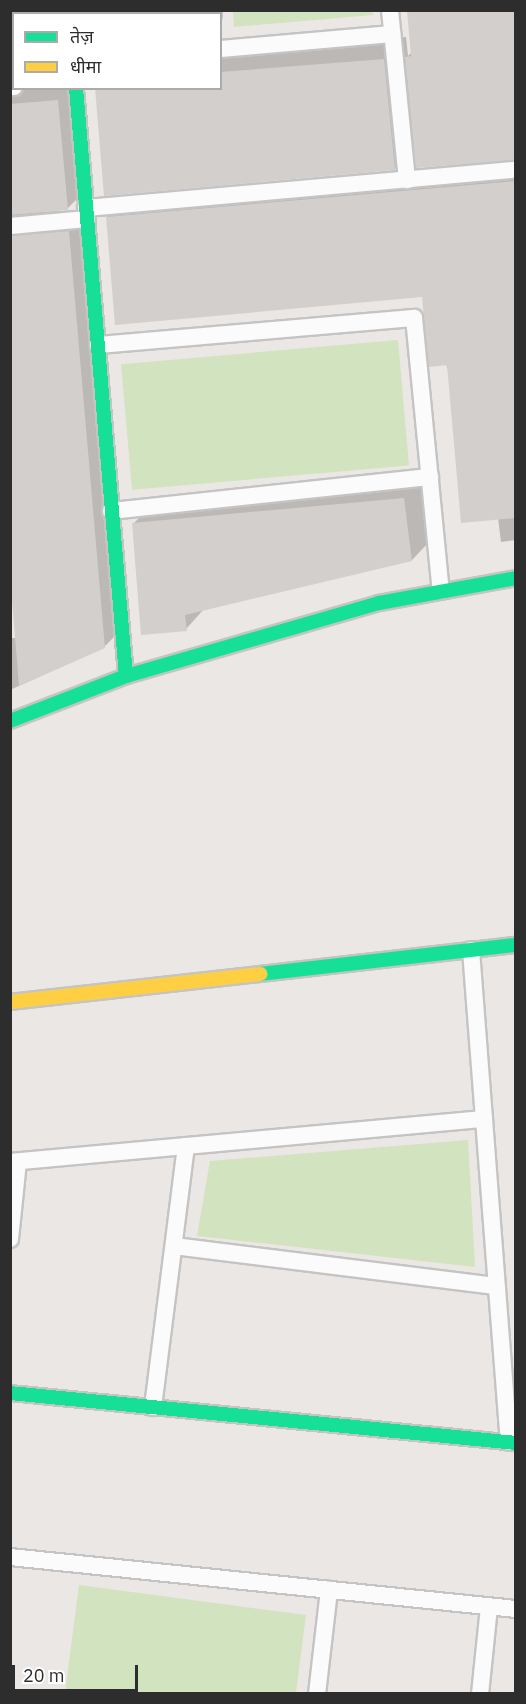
<!DOCTYPE html>
<html>
<head>
<meta charset="utf-8">
<style>
	body { margin:0 }
	#map { position:relative; width:526px; height:1704px; overflow:hidden; background:#eae7e4; font-family:"IBM Plex Sans","Noto Sans Devanagari",sans-serif }
	div>[style] { position:absolute }
	.green>* { inset:0; background:#d2e3c0; transform-origin:0 0 }
	.shadow>* { inset:0; background:#0003 }
	.building>* { inset:0; background:#d2cfcd }
	.roads { filter:drop-shadow(2px 0 #c5c4c4) drop-shadow(-2px 0 #c5c4c4) drop-shadow(0 2px #c5c4c4) drop-shadow(0 -2px #c5c4c4) }
	.lane>* { height:16px; margin:-8px; padding:0 8px; transform-origin:8px; border-radius:8px; background:#fcfbfb }
	.street>* { height:32px; margin:-16px; padding:0 16px; transform-origin:16px; border-radius:16px; background:#fcfbfb }
	.fast>* { height:14px; margin:-7px; padding:0 7px; transform-origin:7px; border-radius:7px; background:#16e098 }
	.slow>* { height:14px; margin:-7px; padding:0 7px; transform-origin:7px; border-radius:7px; background:#ffcf43 }
	span { translate:-50% -50%; white-space:nowrap; text-align:center; line-height:1.15; -webkit-text-stroke:4.5px #fff; paint-order:stroke }
	.frame { position:absolute; inset:0; border:12px solid #2d2d2d; pointer-events:none }
	.legend { position:absolute; left:12px; top:12px; width:210px; height:78px; box-sizing:border-box; background:#fff; border:2px solid #ababab; margin:0; padding:8px 10px; list-style:none; font-size:18px; color:#2d2d2d }
	.legend li { display:flex; align-items:center; gap:12px; height:30px }
	.legend b { width:30px; border:2px solid #ababab }
	.scale { position:absolute; left:12px; top:1665px; width:126px; height:27px; box-sizing:border-box; border:3px solid #2d2d2d; border-top:0; padding-left:8px; font-size:18px; line-height:21px; white-space:nowrap; color:#2d2d2d; -webkit-text-stroke:4px #fff; paint-order:stroke }
</style>
</head>
<body>
<div id="map">
	<div class="green">
		<i style="clip-path:polygon(372px 10px,373px 15px,234px 27px,233px 11px)"></i>
		<i style="left:398px;top:340px;width:126px;height:278px;rotate:85deg"></i>
		<i style="clip-path:polygon(468px 1140px,475px 1267px,197px 1236px,210px 1161px)"></i>
		<i style="clip-path:polygon(79px 1585px,306px 1615px,296px 1693px,65px 1693px)"></i>
	</div>
	<div class="shadow">
		<i style="clip-path:polygon(10px 10px,213px 14px,14px 14px,14px 88px,81px 88px,89px 187px,67px 209px,30px 212px,91px 210px,126px 625px,104px 647px,10px 690px,10px 638px,17px 638px,10px 557px)"></i>
		<i style="clip-path:polygon(406px 37px,408px 56px,412px 52px,416px 148px,395px 169px,220px 88px,220px 52px)"></i>
		<i style="clip-path:polygon(516px 161px,516px 540px,501px 542px,498px 518px,423px 296px,107px 217px,129px 195px)"></i>
		<i style="clip-path:polygon(422px 481px,430px 541px,412px 560px,204px 609px,186px 629px,133px 524px,152px 505px)"></i>
	</div>
	<div class="building">
		<i style="clip-path:polygon(407px 10px,516px 10px,516px 160px,416px 168px,405px 57px,411px 56px)"></i>
		<i style="clip-path:polygon(384px 59px,395px 170px,104px 196px,95px 88px,220px 88px,220px 72px)"></i>
		<i style="clip-path:polygon(58px 100px,68px 210px,10px 215px,10px 104px)"></i>
		<i style="clip-path:polygon(516px 181px,516px 518px,461px 523px,447px 365px,429px 367px,422px 297px,115px 325px,106px 217px)"></i>
		<i style="clip-path:polygon(69px 231px,105px 648px,19px 686px,10px 576px,10px 236px)"></i>
		<i style="clip-path:polygon(404px 498px,412px 561px,185px 615px,187px 631px,141px 635px,132px 523px)"></i>
	</div>
	<div class="roads">
		<div class="lane">
			<i style="left:213px;top:10px;width:4px;rotate:90deg"></i>
			<i style="left:390px;top:10px;width:171px;rotate:84.3deg"></i>
			<i style="left:220px;top:49px;width:173px;rotate:-5deg"></i>
			<i style="left:10px;top:87px;width:4px"></i>
			<i style="left:86px;top:208px;width:432px;rotate:-5.1deg"></i>
			<i style="left:10px;top:226px;width:77px;rotate:-5.2deg"></i>
			<i style="left:98px;top:345px;width:317px;rotate:-4.9deg"></i>
			<i style="left:414px;top:318px;width:274px;rotate:84.4deg"></i>
			<i style="left:111px;top:511px;width:321px;rotate:-6.1deg"></i>
			<i style="left:471px;top:950px;width:493px;rotate:85.6deg"></i>
			<i style="left:10px;top:1162px;width:476px;rotate:-5.2deg"></i>
			<i style="left:10px;top:1239px;width:77px;rotate:-84.1deg"></i>
			<i style="left:174px;top:1246px;width:324px;rotate:7.1deg"></i>
			<i style="left:153px;top:1407px;width:263px;rotate:-82.8deg"></i>
			<i style="left:10px;top:1557px;width:509px;rotate:5.87deg"></i>
			<i style="left:317px;top:1694px;width:105px;rotate:-83.4deg"></i>
			<i style="left:480px;top:1694px;width:87px;rotate:-84.1deg"></i>
		</div>
		<div class="street">
			<i style="left:69px;top:10px;width:4px;rotate:90deg"></i>
		</div>
		<div class="fast">
			<i style="left:76px;top:88px;width:590px;rotate:85.14deg"></i>
			<i style="left:10px;top:721px;width:124px;rotate:-21.2deg"></i>
			<i style="left:126px;top:676px;width:263px;rotate:-16.1deg"></i>
			<i style="left:379px;top:603px;width:139px;rotate:-10.3deg"></i>
			<i style="left:260px;top:974px;width:258px;rotate:-6.5deg"></i>
			<i style="left:10px;top:1393px;width:508px;rotate:5.64deg"></i>
		</div>
		<div class="slow">
			<i style="left:10px;top:1002px;width:252px;rotate:-6.4deg"></i>
		</div>
	</div>
	<div class="frame"></div>
	<ul class="legend">
	<li><b style="height:8px;background:#16e098"></b>तेज़</li>
	<li><b style="height:8px;background:#ffcf43"></b>धीमा</li>
	</ul>
	<div class="scale">20 m</div>
</div>
</body>
</html>
